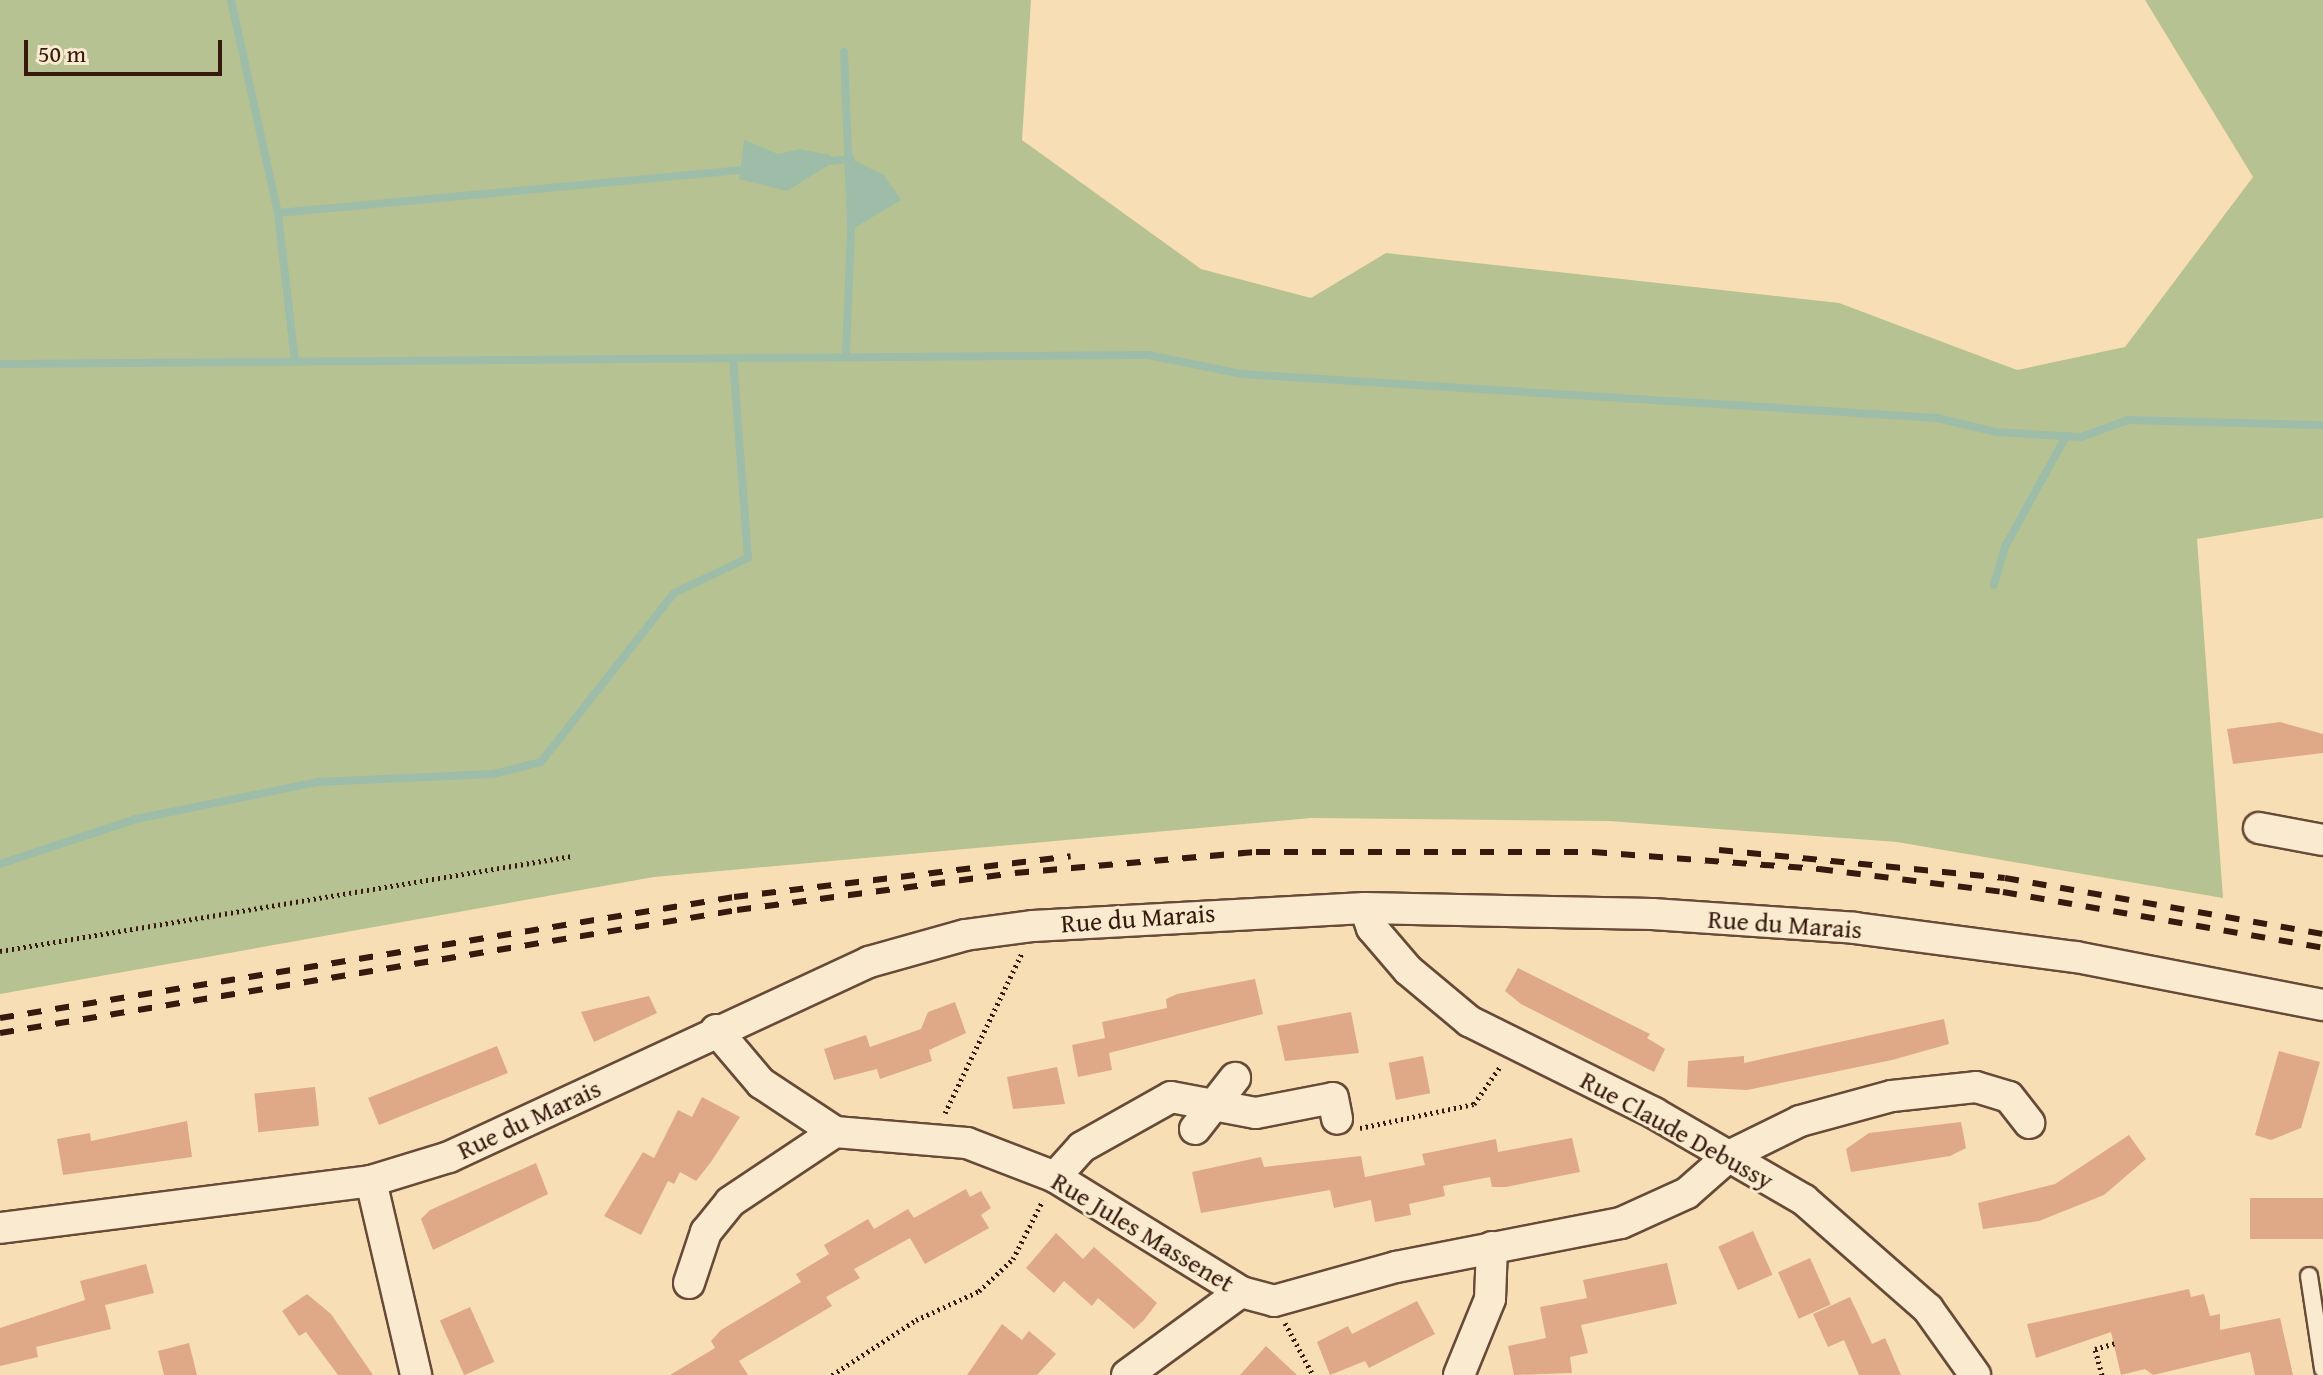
<!DOCTYPE html>
<html>
<head>
<meta charset="utf-8">
<style>
	body { margin:0 }
	#map { position:relative; width:2323px; height:1375px; overflow:hidden; background:#f7deb5; font-family:"Gentium Book Plus",serif }
	div>[style] { position:absolute }
	.green>* { inset:0; background:#b7c292 }
	.water>* { inset:0; background:#9ebda8 }
	.stream>* { height:8px; margin:-4px; padding:0 4px; transform-origin:4px; border-radius:4px; background:#9ebda8 }
	.building>* { inset:0; background:#dfa987; transform-origin:0 0 }
	.path>* { height:5px; margin-top:-2.5px; transform-origin:0; background:repeating-linear-gradient(90deg,#37190d 0 2px,transparent 0 6px) }
	.roads { filter:drop-shadow(2px 0 #674a37) drop-shadow(-2px 0 #674a37) drop-shadow(0 2px #674a37) drop-shadow(0 -2px #674a37) }
	.service>* { height:16px; margin:-8px; padding:0 8px; transform-origin:8px; border-radius:8px; background:#faeacf }
	.minor>* { height:30px; margin:-15px; padding:0 15px; transform-origin:15px; border-radius:15px; background:#faeacf }
	.rail>* { height:6px; margin-top:-3px; transform-origin:0; background:repeating-linear-gradient(90deg,#37190d 0 14px,transparent 0 28px) }
	span { translate:-50% -50%; white-space:nowrap; text-align:center; line-height:1.15; -webkit-text-stroke:6px #faeacf; paint-order:stroke }
	.street-label { font-size:26px; color:#37190d }
	.scale { position:absolute; left:24px; top:40px; width:198px; height:36px; box-sizing:border-box; border:4px solid #37190d; border-top:0; padding-left:10px; font-size:24px; line-height:28px; white-space:nowrap; color:#37190d; -webkit-text-stroke:6px #faeacf; paint-order:stroke }
</style>
</head>
<body>
<div id="map">
	<div class="green">
		<i style="clip-path:polygon(0 0,1031px 0,1022px 140px,1201px 269px,1311px 298px,1386px 253px,1839px 303px,2017px 370px,2125px 347px,2253px 177px,2145px 0,2323px 0,2323px 518px,2197px 539px,2223px 898px,1897px 842px,1609px 821px,1311px 818px,654px 877px,0 994px)"></i>
	</div>
	<div class="water">
		<i style="clip-path:polygon(744px 140px,778px 154px,800px 149px,830px 155px,832px 163px,787px 191px,739px 179px)"></i>
		<i style="clip-path:polygon(851px 159px,884px 175px,901px 200px,851px 230px)"></i>
	</div>
	<div class="stream">
		<i style="left:231px;top:0;width:218px;rotate:77.6deg"></i>
		<i style="left:278px;top:213px;width:150px;rotate:83.5deg"></i>
		<i style="left:844px;top:52px;width:178px;rotate:87.7deg"></i>
		<i style="left:851px;top:230px;width:123px;rotate:92.3deg"></i>
		<i style="left:820px;top:162px;width:31px;rotate:-6deg"></i>
		<i style="left:278px;top:213px;width:475px;rotate:-5.3deg"></i>
		<i style="left:0;top:364px;width:1148px;rotate:-0.45deg"></i>
		<i style="left:1148px;top:355px;width:95px;rotate:11.5deg"></i>
		<i style="left:1241px;top:374px;width:697px;rotate:3.62deg"></i>
		<i style="left:1937px;top:418px;width:61px;rotate:13.3deg"></i>
		<i style="left:1996px;top:432px;width:85px;rotate:3.4deg"></i>
		<i style="left:2081px;top:437px;width:50px;rotate:-19.9deg"></i>
		<i style="left:2128px;top:420px;width:195px;rotate:1.5deg"></i>
		<i style="left:1994px;top:585px;width:40px;rotate:-74deg"></i>
		<i style="left:2005px;top:547px;width:127px;rotate:-61.2deg"></i>
		<i style="left:0;top:864px;width:143px;rotate:-18.3deg"></i>
		<i style="left:136px;top:819px;width:186px;rotate:-11.5deg"></i>
		<i style="left:318px;top:782px;width:175px;rotate:-2.6deg"></i>
		<i style="left:493px;top:774px;width:49px;rotate:-14deg"></i>
		<i style="left:541px;top:762px;width:215px;rotate:-51.8deg"></i>
		<i style="left:674px;top:593px;width:82px;rotate:-25.3deg"></i>
		<i style="left:748px;top:558px;width:200px;rotate:-94.3deg"></i>
	</div>
	<div class="building">
		<i style="clip-path:polygon(2280px 722px,2323px 734px,2323px 753px,2233px 764px,2227px 729px)"></i>
		<i style="clip-path:polygon(1518px 968px,1650px 1034px,1647px 1038px,1665px 1049px,1654px 1072px,1521px 1004px,1505px 991px)"></i>
		<i style="clip-path:polygon(1255px 979px,1263px 1014px,1109px 1053px,1112px 1070px,1078px 1077px,1072px 1045px,1105px 1038px,1102px 1022px,1167px 1008px,1166px 999px,1177px 994px)"></i>
		<i style="clip-path:polygon(649px 996px,657px 1013px,594px 1042px,581px 1012px)"></i>
		<i style="clip-path:polygon(955px 1002px,966px 1033px,929px 1050px,932px 1061px,880px 1079px,877px 1069px,834px 1080px,824px 1049px,866px 1035px,870px 1047px,921px 1029px,928px 1012px)"></i>
		<i style="clip-path:polygon(1351px 1012px,1359px 1053px,1285px 1061px,1277px 1026px)"></i>
		<i style="clip-path:polygon(1944px 1019px,1949px 1044px,1892px 1060px,1747px 1090px,1687px 1087px,1688px 1061px,1744px 1056px,1744px 1063px)"></i>
		<i style="left:497px;top:1046px;width:29px;height:139px;rotate:68deg"></i>
		<i style="clip-path:polygon(2279px 1051px,2320px 1062px,2301px 1128px,2271px 1140px,2255px 1135px)"></i>
		<i style="left:1423px;top:1056px;width:38px;height:35px;rotate:79deg"></i>
		<i style="clip-path:polygon(1057px 1067px,1065px 1104px,1013px 1109px,1007px 1077px)"></i>
		<i style="left:315px;top:1087px;width:39px;height:61px;rotate:84deg"></i>
		<i style="clip-path:polygon(702px 1097px,740px 1117px,711px 1162px,696px 1181px,680px 1172px,674px 1184px,668px 1181px,641px 1235px,604px 1216px,643px 1152px,654px 1158px,678px 1110px,692px 1117px)"></i>
		<i style="clip-path:polygon(187px 1121px,192px 1157px,63px 1175px,57px 1139px,90px 1133px,91px 1141px)"></i>
		<i style="clip-path:polygon(1961px 1122px,1966px 1148px,1950px 1156px,1851px 1172px,1846px 1149px,1869px 1133px)"></i>
		<i style="clip-path:polygon(2129px 1135px,2146px 1159px,2104px 1195px,2039px 1221px,1983px 1229px,1978px 1203px,2055px 1184px)"></i>
		<i style="clip-path:polygon(1572px 1138px,1580px 1172px,1506px 1187px,1492px 1187px,1490px 1177px,1443px 1186px,1445px 1196px,1409px 1204px,1411px 1215px,1375px 1222px,1371px 1200px,1334px 1208px,1330px 1190px,1201px 1213px,1192px 1172px,1261px 1157px,1264px 1167px,1361px 1156px,1365px 1177px,1425px 1165px,1422px 1154px,1496px 1139px,1498px 1152px)"></i>
		<i style="clip-path:polygon(536px 1163px,548px 1194px,433px 1250px,421px 1219px,430px 1210px)"></i>
		<i style="clip-path:polygon(966px 1189px,970px 1197px,981px 1191px,991px 1208px,981px 1215px,989px 1228px,925px 1264px,910px 1238px,854px 1269px,860px 1278px,826px 1297px,832px 1306px,739px 1361px,748px 1375px,670px 1375px,715px 1348px,711px 1341px,721px 1330px,801px 1282px,796px 1274px,829px 1254px,824px 1245px,868px 1219px,874px 1229px,908px 1209px,914px 1218px)"></i>
		<i style="left:2323px;top:1198px;width:41px;height:73px;rotate:90deg"></i>
		<i style="left:1753px;top:1231px;width:48px;height:38px;rotate:66deg"></i>
		<i style="clip-path:polygon(1056px 1233px,1083px 1259px,1094px 1247px,1157px 1303px,1144px 1320px,1134px 1329px,1098px 1298px,1092px 1306px,1064px 1281px,1054px 1293px,1026px 1268px)"></i>
		<i style="left:1810px;top:1258px;width:51px;height:35px;rotate:66deg"></i>
		<i style="clip-path:polygon(1667px 1263px,1677px 1304px,1581px 1325px,1588px 1353px,1570px 1357px,1572px 1373px,1514px 1375px,1508px 1346px,1546px 1338px,1540px 1307px,1587px 1298px,1583px 1280px)"></i>
		<i style="clip-path:polygon(146px 1264px,154px 1293px,105px 1305px,111px 1329px,36px 1347px,38px 1357px,0 1366px,0 1328px,85px 1300px,80px 1281px)"></i>
		<i style="clip-path:polygon(2189px 1289px,2191px 1297px,2204px 1294px,2210px 1316px,2220px 1314px,2220px 1330px,2280px 1318px,2293px 1375px,2255px 1375px,2250px 1352px,2153px 1375px,2145px 1369px,2121px 1375px,2111px 1332px,2036px 1358px,2027px 1324px)"></i>
		<i style="clip-path:polygon(307px 1294px,331px 1314px,373px 1375px,338px 1375px,306px 1332px,299px 1336px,282px 1311px)"></i>
		<i style="clip-path:polygon(1850px 1297px,1872px 1344px,1885px 1338px,1901px 1375px,1859px 1375px,1844px 1340px,1828px 1347px,1813px 1314px)"></i>
		<i style="clip-path:polygon(1417px 1301px,1435px 1334px,1369px 1368px,1365px 1361px,1330px 1375px,1317px 1342px,1348px 1326px,1352px 1334px)"></i>
		<i style="left:470px;top:1307px;width:60px;height:33px;rotate:66deg"></i>
		<i style="clip-path:polygon(1002px 1324px,1022px 1340px,1029px 1331px,1056px 1354px,1037px 1375px,967px 1375px)"></i>
		<i style="clip-path:polygon(189px 1343px,197px 1375px,164px 1375px,158px 1351px)"></i>
		<i style="clip-path:polygon(1266px 1346px,1297px 1375px,1240px 1375px)"></i>
	</div>
	<div class="path">
		<i style="left:0;top:951px;width:580px;rotate:-9.43deg"></i>
		<i style="left:945px;top:1113px;width:178px;rotate:-64.3deg"></i>
		<i style="left:1360px;top:1128px;width:116px;rotate:-11.9deg"></i>
		<i style="left:1474px;top:1104px;width:45px;rotate:-54.9deg"></i>
		<i style="left:1285px;top:1323px;width:59px;rotate:61.7deg"></i>
		<i style="left:832px;top:1375px;width:100px;rotate:-33.2deg"></i>
		<i style="left:916px;top:1320px;width:69px;rotate:-24.7deg"></i>
		<i style="left:979px;top:1291px;width:47px;rotate:-43.3deg"></i>
		<i style="left:1013px;top:1259px;width:66px;rotate:-63deg"></i>
		<i style="left:2102px;top:1375px;width:27px;rotate:-105deg"></i>
		<i style="left:2095px;top:1349px;width:22px;rotate:-16deg"></i>
	</div>
	<div class="roads">
		<div class="service">
			<i style="left:2309px;top:1276px;width:94px;rotate:81.4deg"></i>
		</div>
		<div class="minor">
			<i style="left:2259px;top:828px;width:65px;rotate:10.6deg"></i>
			<i style="left:1365px;top:908px;width:21px;rotate:71deg"></i>
			<i style="left:1372px;top:928px;width:55px;rotate:49.4deg"></i>
			<i style="left:1408px;top:970px;width:80px;rotate:39.9deg"></i>
			<i style="left:1469px;top:1021px;width:207px;rotate:26.4deg"></i>
			<i style="left:1654px;top:1113px;width:173px;rotate:30.1deg"></i>
			<i style="left:1804px;top:1200px;width:165px;rotate:41.3deg"></i>
			<i style="left:1928px;top:1309px;width:81px;rotate:54.5deg"></i>
			<i style="left:716px;top:1030px;width:70px;rotate:49.7deg"></i>
			<i style="left:761px;top:1083px;width:89px;rotate:33.5deg"></i>
			<i style="left:835px;top:1132px;width:132px;rotate:4.8deg"></i>
			<i style="left:967px;top:1143px;width:94px;rotate:21.1deg"></i>
			<i style="left:1055px;top:1177px;width:219px;rotate:31.7deg"></i>
			<i style="left:1241px;top:1292px;width:34px;rotate:15deg"></i>
			<i style="left:1274px;top:1301px;width:127px;rotate:-15.6deg"></i>
			<i style="left:1396px;top:1267px;width:229px;rotate:-11.1deg"></i>
			<i style="left:1621px;top:1223px;width:72px;rotate:-24.4deg"></i>
			<i style="left:1687px;top:1193px;width:56px;rotate:-41.4deg"></i>
			<i style="left:1729px;top:1156px;width:79px;rotate:-26.2deg"></i>
			<i style="left:1800px;top:1121px;width:95px;rotate:-15.2deg"></i>
			<i style="left:1892px;top:1096px;width:84px;rotate:-6.1deg"></i>
			<i style="left:1976px;top:1087px;width:34px;rotate:17deg"></i>
			<i style="left:2009px;top:1097px;width:33px;rotate:52deg"></i>
			<i style="left:1195px;top:1129px;width:65px;rotate:-51.9deg"></i>
			<i style="left:1055px;top:1177px;width:40px;rotate:-48deg"></i>
			<i style="left:1082px;top:1147px;width:102px;rotate:-29.3deg"></i>
			<i style="left:1171px;top:1097px;width:86px;rotate:10.7deg"></i>
			<i style="left:1256px;top:1113px;width:78px;rotate:-11deg"></i>
			<i style="left:1333px;top:1098px;width:21px;rotate:79deg"></i>
			<i style="left:371px;top:1181px;width:199px;rotate:76.9deg"></i>
			<i style="left:0;top:1228px;width:374px;rotate:-7.2deg"></i>
			<i style="left:371px;top:1181px;width:82px;rotate:-17.1deg"></i>
			<i style="left:449px;top:1157px;width:463px;rotate:-24.9deg"></i>
			<i style="left:869px;top:962px;width:100px;rotate:-15.7deg"></i>
			<i style="left:965px;top:935px;width:69px;rotate:-7.5deg"></i>
			<i style="left:1033px;top:926px;width:332px;rotate:-3.1deg"></i>
			<i style="left:1365px;top:908px;width:287px;rotate:1.2deg"></i>
			<i style="left:1652px;top:914px;width:203px;rotate:3.9deg"></i>
			<i style="left:1855px;top:928px;width:223px;rotate:7.5deg"></i>
			<i style="left:2076px;top:957px;width:252px;rotate:11deg"></i>
			<i style="left:689px;top:1283px;width:54px;rotate:-71.6deg"></i>
			<i style="left:706px;top:1232px;width:38px;rotate:-51deg"></i>
			<i style="left:730px;top:1202px;width:126px;rotate:-33.7deg"></i>
			<i style="left:1127px;top:1375px;width:141px;rotate:-36.1deg"></i>
			<i style="left:1459px;top:1375px;width:82px;rotate:-67.8deg"></i>
			<i style="left:1490px;top:1299px;width:52px;rotate:-87.8deg"></i>
		</div>
	</div>
	<div class="rail">
		<i style="left:1719px;top:850px;width:287px;rotate:5.6deg"></i>
		<i style="left:2005px;top:878px;width:323px;rotate:10deg"></i>
		<i style="left:0;top:1018px;width:744px;rotate:-9.36deg"></i>
		<i style="left:734px;top:897px;width:339px;rotate:-6.9deg"></i>
		<i style="left:0;top:1033px;width:747px;rotate:-9.47deg"></i>
		<i style="left:737px;top:910px;width:280px;rotate:-7.6deg"></i>
		<i style="left:1015px;top:873px;width:242px;rotate:-5deg"></i>
		<i style="left:1256px;top:852px;width:337px"></i>
		<i style="left:1593px;top:852px;width:227px;rotate:4.3deg"></i>
		<i style="left:1819px;top:869px;width:185px;rotate:7.1deg"></i>
		<i style="left:2003px;top:892px;width:325px;rotate:9.9deg"></i>
	</div>
	<div class="street-label">
		<span style="left:1138px;top:918px;rotate:-4deg">Rue du Marais</span>
		<span style="left:1785px;top:924px;rotate:4deg">Rue du Marais</span>
		<span style="left:529px;top:1119px;rotate:-25deg">Rue du Marais</span>
		<span style="left:1677px;top:1130px;rotate:29deg">Rue Claude Debussy</span>
		<span style="left:1143px;top:1232px;rotate:31deg">Rue Jules Massenet</span>
	</div>
	<div class="scale">50 m</div>
</div>
</body>
</html>
